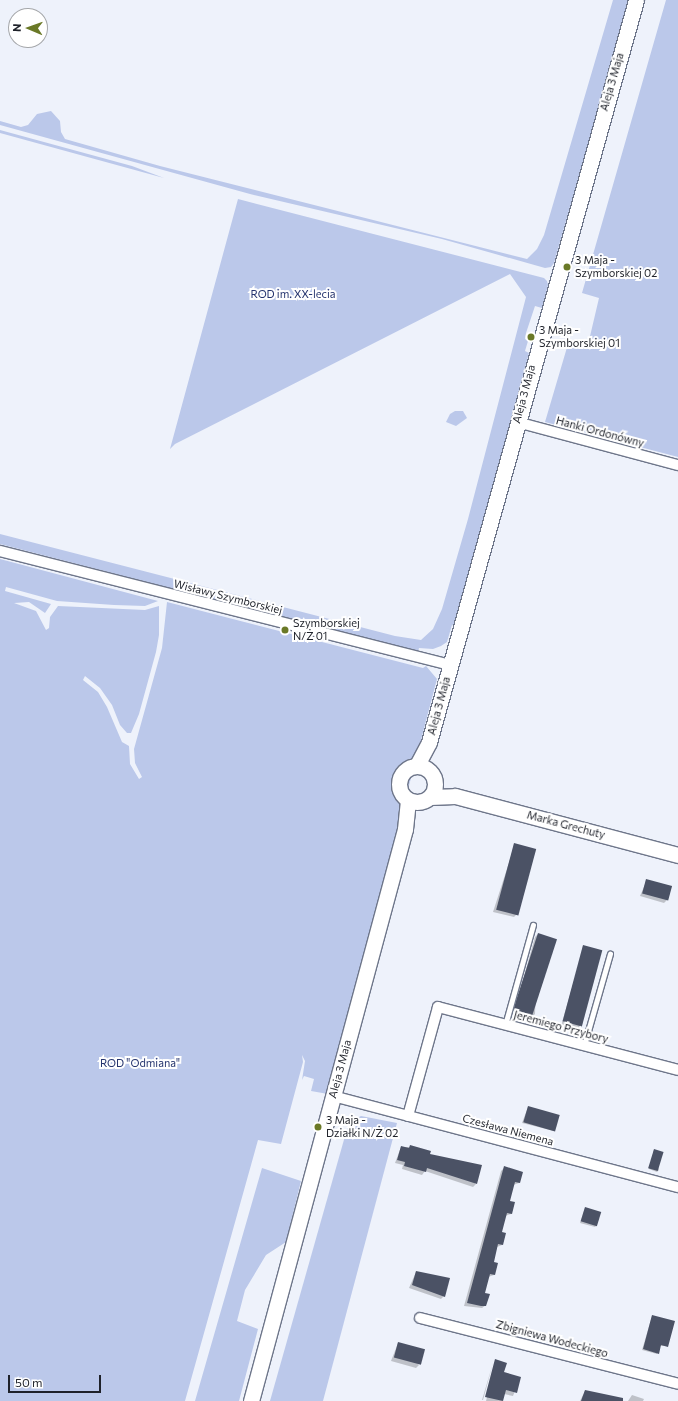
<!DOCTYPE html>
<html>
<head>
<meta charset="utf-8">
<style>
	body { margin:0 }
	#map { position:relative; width:678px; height:1401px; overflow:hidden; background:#eef2fb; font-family:Commissioner,sans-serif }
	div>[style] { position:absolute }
	.green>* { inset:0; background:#bbc8ea }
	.shadow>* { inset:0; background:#0003; transform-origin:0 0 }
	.building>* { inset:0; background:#4b5265; transform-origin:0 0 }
	.roads { filter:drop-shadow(1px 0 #6e768a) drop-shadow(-1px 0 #6e768a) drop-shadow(0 1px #6e768a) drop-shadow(0 -1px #6e768a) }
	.lane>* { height:5px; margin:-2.5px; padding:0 2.5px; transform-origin:2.5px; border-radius:2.5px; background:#fff }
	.street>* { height:10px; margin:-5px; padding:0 5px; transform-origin:5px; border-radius:5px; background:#fff }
	.secondary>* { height:15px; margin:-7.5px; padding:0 7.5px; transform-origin:7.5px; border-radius:7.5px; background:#fff }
	.secondary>.ring { margin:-7.5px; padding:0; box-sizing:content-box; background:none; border:15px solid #fff; border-radius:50% }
	.dots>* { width:11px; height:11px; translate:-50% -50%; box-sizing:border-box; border:2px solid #fff; border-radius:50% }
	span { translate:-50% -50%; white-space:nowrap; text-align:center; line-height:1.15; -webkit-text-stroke:4px #fff; paint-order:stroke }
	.street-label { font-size:11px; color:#1f222a }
	.poi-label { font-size:11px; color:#1f222a }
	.left { translate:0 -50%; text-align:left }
	.park-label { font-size:11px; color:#25346e }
	.north { position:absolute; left:8px; top:8px; width:40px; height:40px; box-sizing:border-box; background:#fff; border:1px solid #a5a7aa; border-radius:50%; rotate:272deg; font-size:11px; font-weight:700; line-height:16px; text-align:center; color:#1f222a }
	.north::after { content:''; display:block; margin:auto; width:14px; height:18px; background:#6a7927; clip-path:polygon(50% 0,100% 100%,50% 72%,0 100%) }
	.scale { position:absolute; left:8px; top:1375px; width:93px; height:18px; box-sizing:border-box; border:2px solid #1f222a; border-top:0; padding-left:5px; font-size:12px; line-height:14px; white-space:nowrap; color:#1f222a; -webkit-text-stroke:3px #fff; paint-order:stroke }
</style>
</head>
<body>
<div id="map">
	<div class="green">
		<i style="clip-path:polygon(613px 0,629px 0,554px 263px,551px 267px,545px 268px,442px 239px,250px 194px,0 125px,0 121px,21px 127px,28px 125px,37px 114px,51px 111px,60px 121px,61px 132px,65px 139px,160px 166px,527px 259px,537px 249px,544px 235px)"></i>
		<i style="clip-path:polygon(666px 0,678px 0,678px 457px,545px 422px,568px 344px,587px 349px,599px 298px,582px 293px)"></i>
		<i style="clip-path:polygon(0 130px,132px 166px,164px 178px,0 133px)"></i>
		<i style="clip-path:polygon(238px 199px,544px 278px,547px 281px,548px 285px,542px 308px,535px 306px,526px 333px,525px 339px,528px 341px,525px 351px,529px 353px,455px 626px,452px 625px,447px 642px,441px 646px,433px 649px,419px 648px,418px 652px,0 544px,0 534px,395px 636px,421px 640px,433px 629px,442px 609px,468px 519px,526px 297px,510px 274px,175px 444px,170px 449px)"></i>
		<i style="clip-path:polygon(455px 411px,463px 411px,467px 418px,456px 426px,446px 422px,450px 414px)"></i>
		<i style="clip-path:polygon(0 559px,158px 601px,145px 606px,114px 605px,57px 601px,6px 587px,5px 591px,51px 604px,45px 613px,29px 602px,14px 603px,36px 611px,46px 630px,49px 628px,50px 617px,58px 606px,145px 610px,159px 606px,159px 635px,156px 652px,139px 714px,131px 733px,127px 733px,120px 725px,112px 705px,100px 688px,85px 676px,83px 680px,98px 692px,107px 707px,122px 742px,129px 746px,130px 764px,139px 779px,142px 777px,135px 763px,134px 749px,162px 648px,167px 602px,423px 668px,426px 666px,437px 679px,328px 1094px,311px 1091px,314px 1079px,304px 1076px,302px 1080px,305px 1061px,302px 1055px,303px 1062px,281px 1144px,258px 1140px,185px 1401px,0 1401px)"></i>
		<i style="clip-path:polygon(361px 1116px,397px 1123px,323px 1401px,270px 1401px,349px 1122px)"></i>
		<i style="clip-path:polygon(262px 1168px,301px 1181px,286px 1242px,266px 1255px,245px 1290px,237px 1321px,258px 1329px,239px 1401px,195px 1401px)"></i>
	</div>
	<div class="shadow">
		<i style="clip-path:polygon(515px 844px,517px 914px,514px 917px,493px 912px)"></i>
		<i style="clip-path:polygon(647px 880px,667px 900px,664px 903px,640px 896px)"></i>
		<i style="clip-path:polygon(538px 934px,535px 1014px,532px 1017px,514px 1012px,535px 937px)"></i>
		<i style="left:584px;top:946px;width:18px;height:82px;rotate:16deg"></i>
		<i style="clip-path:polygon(528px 1107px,554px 1131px,522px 1123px)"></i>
		<i style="clip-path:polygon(401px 1147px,410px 1147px,429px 1155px,476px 1184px,473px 1187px,425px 1171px,422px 1175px,402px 1169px,403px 1165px,395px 1163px)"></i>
		<i style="clip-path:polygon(654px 1150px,659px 1170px,657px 1172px,649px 1169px)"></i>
		<i style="clip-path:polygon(504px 1168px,522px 1172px,519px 1183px,513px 1185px,509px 1202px,511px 1214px,505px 1216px,501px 1233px,502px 1245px,497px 1247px,492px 1263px,494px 1275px,488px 1277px,484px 1294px,486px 1305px,482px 1308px,464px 1306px,501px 1171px)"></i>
		<i style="clip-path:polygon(585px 1208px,596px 1226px,595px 1227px,580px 1223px)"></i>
		<i style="clip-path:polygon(416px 1272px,444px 1296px,441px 1299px,409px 1288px)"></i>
		<i style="clip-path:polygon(652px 1316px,667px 1346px,660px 1346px,657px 1354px,642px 1350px)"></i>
		<i style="clip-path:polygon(398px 1343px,419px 1365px,416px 1368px,391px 1361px)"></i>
		<i style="clip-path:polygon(496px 1361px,503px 1373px,520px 1378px,513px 1396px,504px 1394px,502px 1401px,486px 1401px)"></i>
		<i style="clip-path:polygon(493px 1363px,483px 1400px,482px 1400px)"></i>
		<i style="clip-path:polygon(585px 1391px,616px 1401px,580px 1401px)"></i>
		<i style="clip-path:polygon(632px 1395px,644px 1399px,643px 1401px,628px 1401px)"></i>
	</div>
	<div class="building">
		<i style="left:514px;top:843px;width:23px;height:69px;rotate:15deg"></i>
		<i style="left:646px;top:879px;width:27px;height:15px;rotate:15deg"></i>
		<i style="left:538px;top:933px;width:20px;height:80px;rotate:18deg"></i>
		<i style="left:583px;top:945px;width:20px;height:79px;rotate:15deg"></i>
		<i style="left:528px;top:1106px;width:33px;height:17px;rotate:16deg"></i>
		<i style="clip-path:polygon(410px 1145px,431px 1151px,430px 1154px,482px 1165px,477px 1184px,427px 1168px,426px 1172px,404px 1166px,405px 1162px,397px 1160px,401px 1146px,409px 1148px)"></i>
		<i style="left:654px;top:1149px;width:10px;height:20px;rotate:17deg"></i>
		<i style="clip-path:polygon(504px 1166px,523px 1172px,520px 1183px,515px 1182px,510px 1201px,515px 1202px,512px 1214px,507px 1213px,502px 1232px,506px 1233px,503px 1245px,498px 1244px,494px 1262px,498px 1263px,495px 1275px,490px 1274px,485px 1293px,490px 1294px,486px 1306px,481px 1306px,467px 1303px)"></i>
		<i style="left:585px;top:1207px;width:17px;height:15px;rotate:17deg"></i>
		<i style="clip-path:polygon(416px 1271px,450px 1278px,445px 1297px,412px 1285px)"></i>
		<i style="clip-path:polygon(652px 1315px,675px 1321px,668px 1347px,661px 1345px,659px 1354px,643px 1349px)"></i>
		<i style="left:398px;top:1342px;width:28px;height:16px;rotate:15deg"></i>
		<i style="clip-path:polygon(495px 1359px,507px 1363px,504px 1372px,521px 1377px,517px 1393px,506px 1390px,503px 1401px,485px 1397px)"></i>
		<i style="clip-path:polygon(585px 1390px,623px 1398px,623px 1401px,581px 1401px)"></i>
	</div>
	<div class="roads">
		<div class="lane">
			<i style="left:505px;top:1025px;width:104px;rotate:-74.4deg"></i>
			<i style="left:584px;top:1045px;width:95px;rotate:-74.1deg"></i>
		</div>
		<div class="street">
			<i style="left:517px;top:422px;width:167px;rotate:15deg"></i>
			<i style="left:0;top:551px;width:464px;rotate:14.2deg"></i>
			<i style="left:333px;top:1096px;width:357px;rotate:14.8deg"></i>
			<i style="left:408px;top:1116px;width:113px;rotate:-74.6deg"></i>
			<i style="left:438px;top:1007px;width:248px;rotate:14.7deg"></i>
			<i style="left:420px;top:1318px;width:266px;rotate:14.3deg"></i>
		</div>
		<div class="secondary">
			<i style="left:417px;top:765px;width:26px;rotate:-62deg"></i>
			<i style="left:429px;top:742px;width:770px;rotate:-74.41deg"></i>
			<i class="ring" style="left:399px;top:766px;width:21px;height:21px"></i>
			<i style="left:430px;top:797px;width:25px;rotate:-2deg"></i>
			<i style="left:455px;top:796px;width:231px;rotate:14.8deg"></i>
			<i style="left:251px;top:1401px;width:592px;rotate:-74.93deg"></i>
			<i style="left:405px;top:829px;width:29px;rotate:-84deg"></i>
		</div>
	</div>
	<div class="dots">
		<i style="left:567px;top:267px;background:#6a7927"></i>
		<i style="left:531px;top:337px;background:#6a7927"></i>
		<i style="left:285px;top:630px;background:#6a7927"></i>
		<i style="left:318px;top:1127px;background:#6a7927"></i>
	</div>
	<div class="street-label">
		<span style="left:612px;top:82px;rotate:-74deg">Aleja 3 Maja</span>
		<span style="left:524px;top:394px;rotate:-75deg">Aleja 3 Maja</span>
		<span style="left:600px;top:432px;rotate:15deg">Hanki Ordonówny</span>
		<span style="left:228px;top:597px;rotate:14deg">Wisławy Szymborskiej</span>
		<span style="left:439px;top:706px;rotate:-75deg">Aleja 3 Maja</span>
		<span style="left:566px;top:825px;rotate:15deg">Marka Grechuty</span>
		<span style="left:561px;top:1027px;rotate:15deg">Jeremiego Przybory</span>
		<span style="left:340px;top:1069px;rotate:-75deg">Aleja 3 Maja</span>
		<span style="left:508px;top:1130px;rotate:15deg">Czesława Niemena</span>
		<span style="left:552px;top:1339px;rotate:15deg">Zbigniewa Wodeckiego</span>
	</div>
	<div class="poi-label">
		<span class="left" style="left:575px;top:267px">3 Maja -<br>Szymborskiej 02</span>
		<span class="left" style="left:539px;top:337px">3 Maja -<br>Szymborskiej 01</span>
		<span class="left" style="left:293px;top:630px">Szymborskiej<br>N/Ż 01</span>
		<span class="left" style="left:326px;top:1127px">3 Maja -<br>Działki N/Ż 02</span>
	</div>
	<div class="park-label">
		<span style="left:293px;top:294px">ROD im. XX-lecia</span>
		<span style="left:140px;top:1063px">ROD "Odmiana"</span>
	</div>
	<div class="north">N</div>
	<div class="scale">50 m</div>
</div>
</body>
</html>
